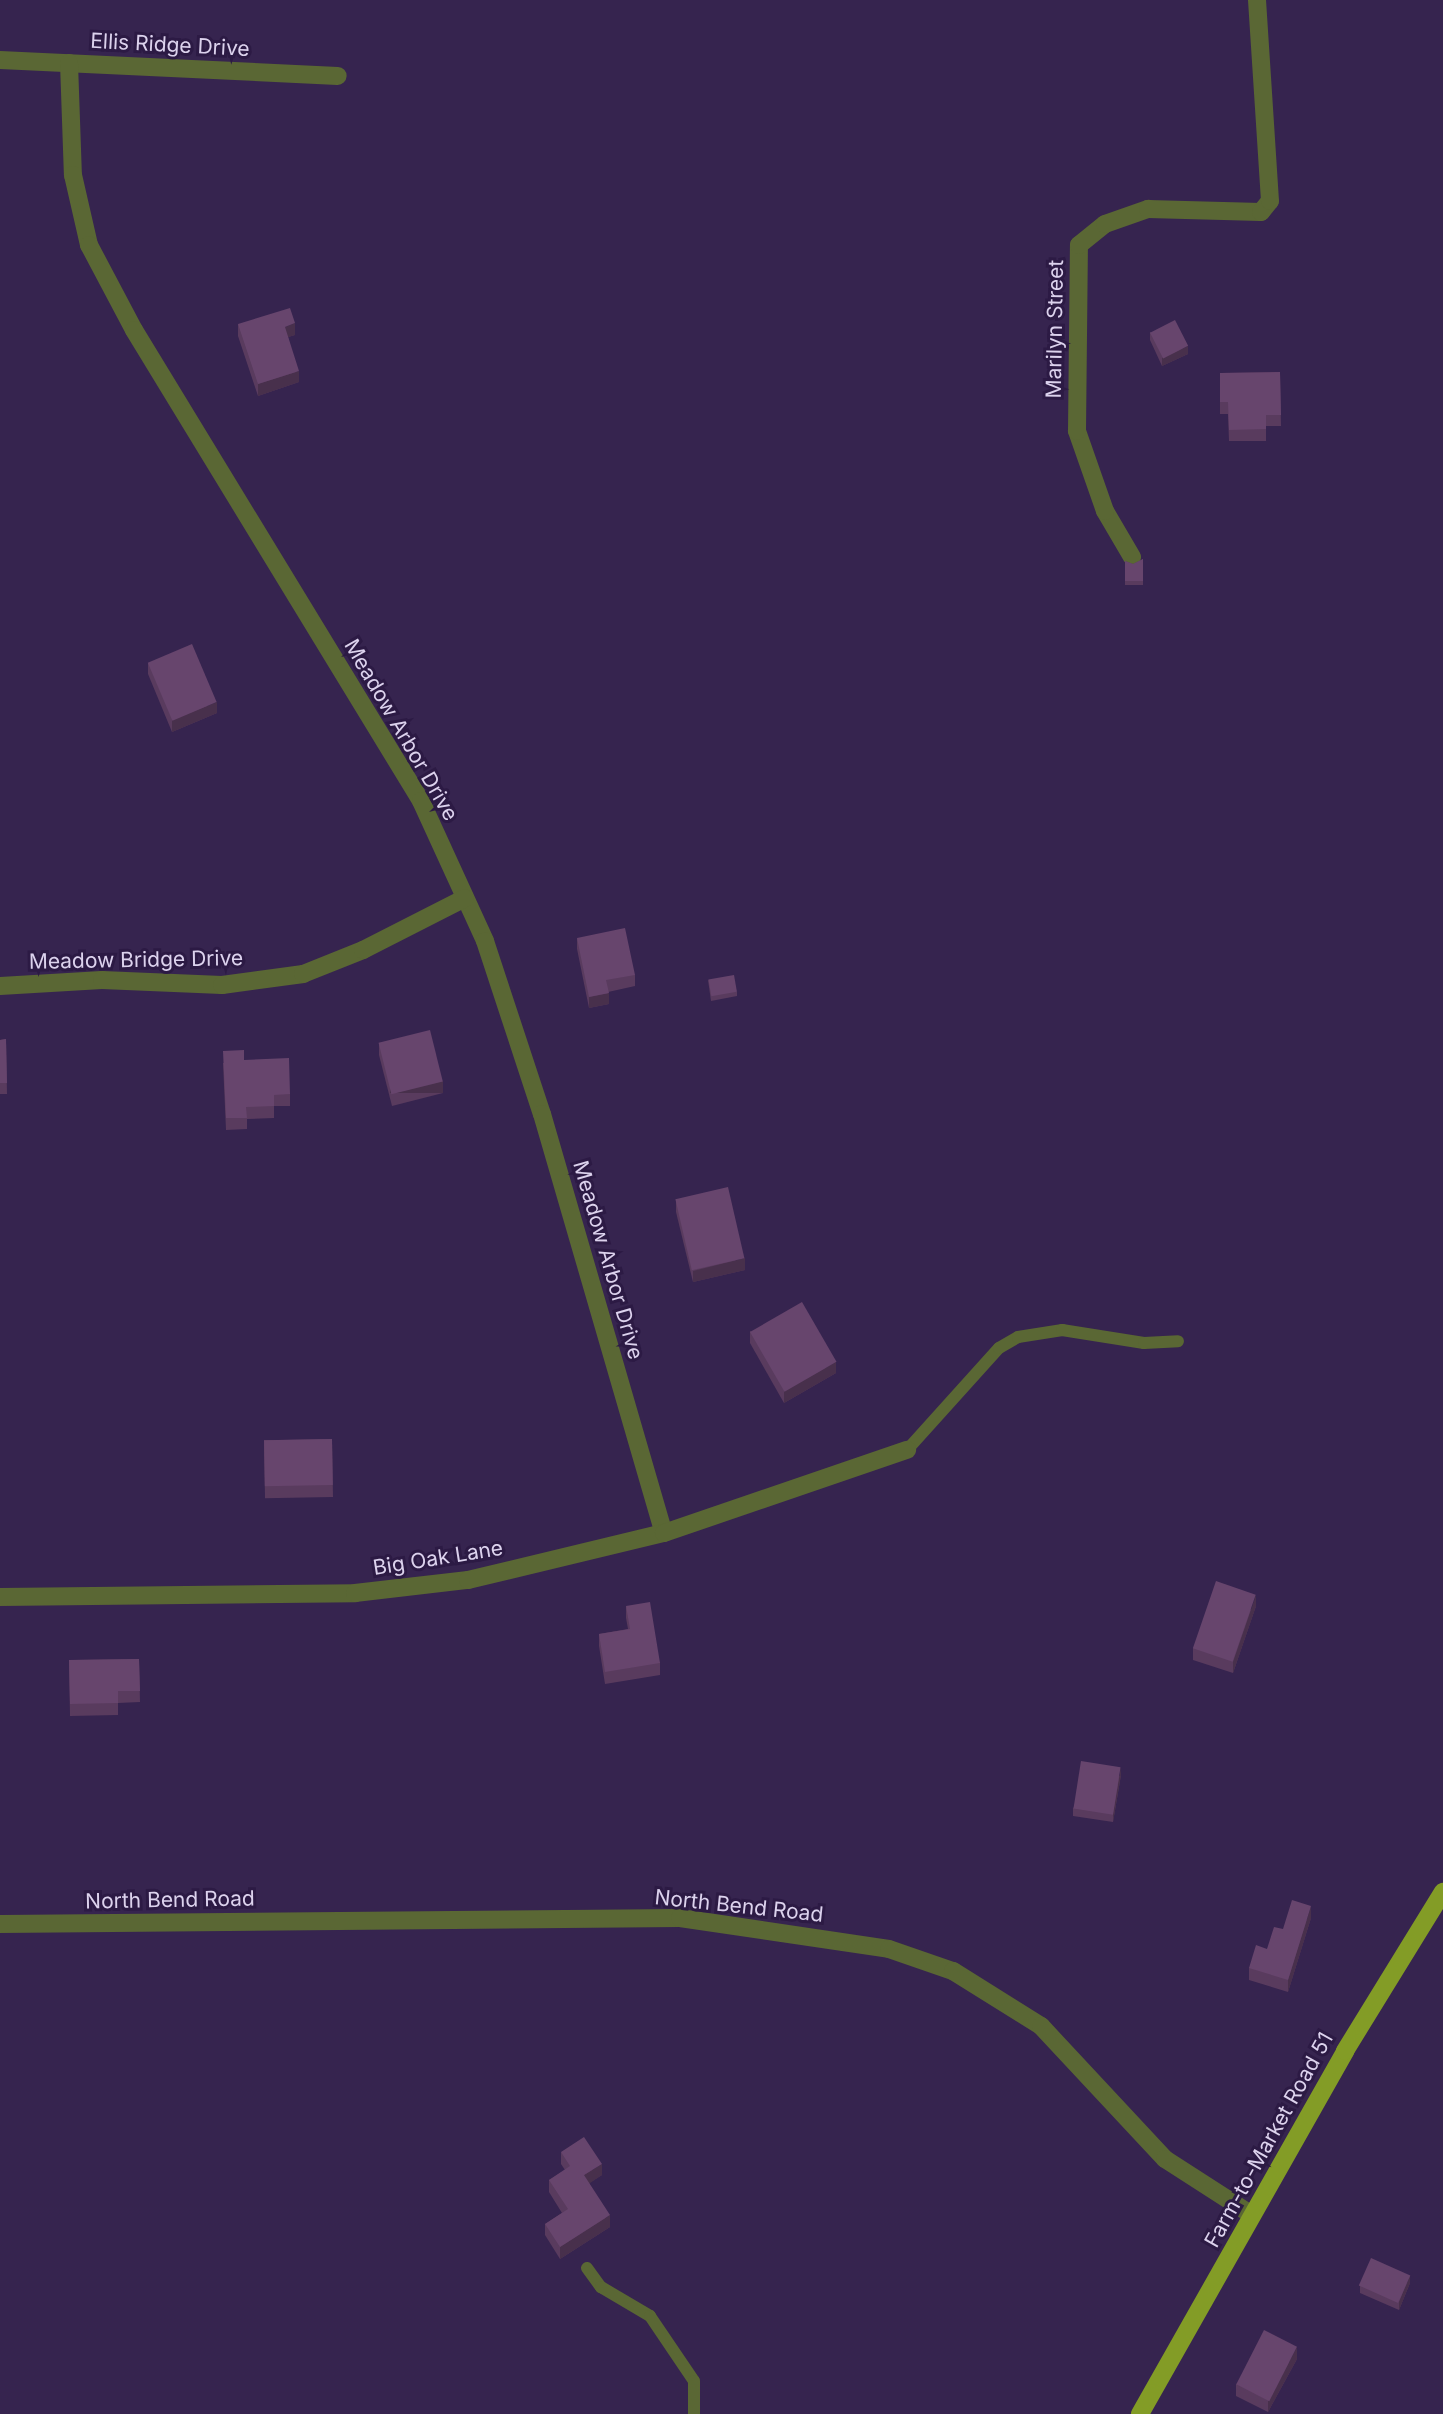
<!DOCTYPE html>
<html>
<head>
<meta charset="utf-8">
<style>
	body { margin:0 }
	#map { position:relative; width:1443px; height:2414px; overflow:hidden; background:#36244f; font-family:Inter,sans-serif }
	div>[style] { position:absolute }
	.service>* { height:12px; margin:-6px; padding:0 6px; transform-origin:6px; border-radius:6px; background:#5a6734 }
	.minor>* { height:18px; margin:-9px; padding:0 9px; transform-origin:9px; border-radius:9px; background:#5a6734 }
	.tertiary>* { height:18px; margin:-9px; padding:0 9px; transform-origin:9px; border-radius:9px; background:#5a6734 }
	.primary>* { height:18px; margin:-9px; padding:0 9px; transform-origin:9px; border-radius:9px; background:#839c26 }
	.wall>* { inset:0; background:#593b5e; transform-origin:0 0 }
	.shaded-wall>* { inset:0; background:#48304c; transform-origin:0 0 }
	.building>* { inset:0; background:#67456d; transform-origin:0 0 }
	span { translate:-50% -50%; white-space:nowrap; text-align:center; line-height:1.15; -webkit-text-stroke:6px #2c1a44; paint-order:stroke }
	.street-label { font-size:21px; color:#dcd2ed }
</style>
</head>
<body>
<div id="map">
	<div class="service">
		<i style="left:907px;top:1450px;width:137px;rotate:-48deg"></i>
		<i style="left:999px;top:1348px;width:22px;rotate:-30deg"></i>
		<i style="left:1018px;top:1337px;width:45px;rotate:-9deg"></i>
		<i style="left:1062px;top:1330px;width:83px;rotate:9deg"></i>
		<i style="left:1144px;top:1343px;width:34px;rotate:-3deg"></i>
		<i style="left:587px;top:2268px;width:24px;rotate:54deg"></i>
		<i style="left:601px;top:2287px;width:57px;rotate:30.6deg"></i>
		<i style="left:650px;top:2316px;width:78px;rotate:55.9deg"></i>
		<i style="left:694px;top:2381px;width:33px;rotate:90deg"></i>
	</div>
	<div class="minor">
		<i style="left:0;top:60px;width:338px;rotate:2.7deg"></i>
		<i style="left:69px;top:63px;width:112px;rotate:88deg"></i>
		<i style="left:73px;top:175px;width:72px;rotate:77.1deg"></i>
		<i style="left:89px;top:245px;width:96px;rotate:62.1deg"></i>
		<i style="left:134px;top:330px;width:552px;rotate:58.64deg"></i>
		<i style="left:421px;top:801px;width:154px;rotate:65.4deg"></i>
		<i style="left:485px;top:941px;width:182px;rotate:71.8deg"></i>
		<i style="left:542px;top:1114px;width:436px;rotate:73.8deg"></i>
		<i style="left:1132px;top:557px;width:53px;rotate:-120.4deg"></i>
		<i style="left:1105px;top:511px;width:85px;rotate:-109.3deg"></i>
		<i style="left:1077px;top:431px;width:186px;rotate:-89.4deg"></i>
		<i style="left:1079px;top:245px;width:33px;rotate:-39deg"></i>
		<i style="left:1105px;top:224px;width:46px;rotate:-19.2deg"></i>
		<i style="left:1148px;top:209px;width:113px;rotate:1.5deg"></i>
		<i style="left:1261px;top:212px;width:14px;rotate:-51deg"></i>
		<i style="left:1270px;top:201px;width:201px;rotate:-93.7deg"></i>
		<i style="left:0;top:986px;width:102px;rotate:-3.4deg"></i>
		<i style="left:102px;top:980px;width:120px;rotate:2.4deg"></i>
		<i style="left:222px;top:985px;width:82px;rotate:-7.7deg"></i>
		<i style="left:303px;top:974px;width:65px;rotate:-21.8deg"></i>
		<i style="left:363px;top:950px;width:114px;rotate:-27deg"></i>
		<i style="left:0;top:1597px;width:355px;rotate:-0.6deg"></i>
		<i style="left:355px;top:1593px;width:114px;rotate:-6.6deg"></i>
		<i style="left:468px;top:1580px;width:202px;rotate:-13.5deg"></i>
		<i style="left:664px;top:1533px;width:257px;rotate:-18.9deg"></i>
	</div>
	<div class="tertiary">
		<i style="left:0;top:1924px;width:680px;rotate:-0.51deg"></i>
		<i style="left:680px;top:1918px;width:211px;rotate:8.4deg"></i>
		<i style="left:889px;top:1949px;width:68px;rotate:19deg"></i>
		<i style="left:953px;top:1971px;width:104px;rotate:32deg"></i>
		<i style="left:1041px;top:2026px;width:182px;rotate:47deg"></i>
		<i style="left:1165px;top:2159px;width:103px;rotate:32.8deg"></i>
	</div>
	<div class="primary">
		<i style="left:1140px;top:2414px;width:417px;rotate:-60.5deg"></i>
		<i style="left:1345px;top:2051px;width:187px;rotate:-58.4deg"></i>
	</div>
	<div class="wall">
		<i style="clip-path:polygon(238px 324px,295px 335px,288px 337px,299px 382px,258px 396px,238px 336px)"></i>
		<i style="clip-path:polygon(1150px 332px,1188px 354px,1162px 366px,1150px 340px)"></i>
		<i style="clip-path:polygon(1280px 372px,1281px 426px,1266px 426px,1266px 441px,1229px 441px,1228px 414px,1220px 414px,1220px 373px)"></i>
		<i style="clip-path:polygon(1143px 559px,1143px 585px,1125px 585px,1125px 561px,1133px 564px)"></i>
		<i style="clip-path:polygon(148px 663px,217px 713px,172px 732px,148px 674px)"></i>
		<i style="clip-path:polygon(577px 938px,635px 975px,635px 986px,608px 992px,609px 1004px,589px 1008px,577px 949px)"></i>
		<i style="clip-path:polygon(708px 980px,737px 992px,737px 996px,711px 1001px)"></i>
		<i style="clip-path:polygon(6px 1039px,7px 1094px,0 1094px,0 1040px)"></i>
		<i style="clip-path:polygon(379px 1044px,443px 1093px,392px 1106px,379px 1055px)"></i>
		<i style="clip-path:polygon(244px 1060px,290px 1094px,290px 1106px,274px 1106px,274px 1118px,247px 1119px,247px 1129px,226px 1130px,223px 1063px)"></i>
		<i style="clip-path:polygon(676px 1200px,745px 1270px,693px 1282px,676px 1212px)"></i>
		<i style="clip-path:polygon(750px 1331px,836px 1373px,784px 1403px,750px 1343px)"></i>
		<i style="left:332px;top:1439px;width:58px;height:68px;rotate:89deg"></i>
		<i style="clip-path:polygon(626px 1606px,660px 1663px,660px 1675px,605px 1684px,599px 1646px,599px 1634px,628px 1629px,626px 1618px)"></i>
		<i style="clip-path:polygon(1256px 1606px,1233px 1673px,1193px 1660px,1193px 1648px)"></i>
		<i style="clip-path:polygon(139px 1659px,140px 1702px,118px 1703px,118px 1715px,70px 1716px,69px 1660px)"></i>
		<i style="clip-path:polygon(1121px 1775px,1113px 1822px,1073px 1816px,1073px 1808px)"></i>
		<i style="clip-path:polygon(1311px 1918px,1288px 1992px,1249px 1980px,1249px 1968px,1267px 1949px,1283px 1929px)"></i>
		<i style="clip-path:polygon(561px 2152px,602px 2175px,589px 2183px,610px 2227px,560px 2259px,545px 2235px,545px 2224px,562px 2213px,549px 2192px,549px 2180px,565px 2170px,561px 2164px)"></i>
		<i style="clip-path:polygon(1410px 2283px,1399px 2310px,1360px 2293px,1360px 2286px)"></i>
		<i style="clip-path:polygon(1297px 2359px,1268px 2412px,1236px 2396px,1236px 2384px)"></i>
	</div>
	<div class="shaded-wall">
		<i style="clip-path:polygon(295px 323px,295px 335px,285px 338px,285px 327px)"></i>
		<i style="clip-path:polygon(1188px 346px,1188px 354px,1162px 366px,1162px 358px)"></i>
		<i style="clip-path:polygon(299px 371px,299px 382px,258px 396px,258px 384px)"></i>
		<i style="clip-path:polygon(217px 702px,217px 713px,172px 732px,172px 720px)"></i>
		<i style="clip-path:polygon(609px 993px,609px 1004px,589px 1008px,589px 997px)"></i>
		<i style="left:443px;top:1081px;width:12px;height:53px;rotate:90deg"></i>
		<i style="clip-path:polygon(745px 1258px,745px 1270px,693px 1282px,693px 1271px)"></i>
		<i style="clip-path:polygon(836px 1362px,836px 1373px,784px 1403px,784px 1391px)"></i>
		<i style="clip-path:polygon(1256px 1595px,1256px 1606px,1233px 1673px,1233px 1662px)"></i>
		<i style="clip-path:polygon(1121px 1767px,1121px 1775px,1113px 1822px,1113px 1814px)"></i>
		<i style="clip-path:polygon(1311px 1906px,1311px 1918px,1288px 1992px,1288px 1980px)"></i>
		<i style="clip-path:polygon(602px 2164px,602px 2175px,584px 2187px,584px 2175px)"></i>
		<i style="clip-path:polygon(610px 2215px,610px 2227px,560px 2259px,560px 2247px)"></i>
		<i style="clip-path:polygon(1410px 2275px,1410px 2283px,1399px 2310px,1399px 2302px)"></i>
		<i style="clip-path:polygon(1297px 2347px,1297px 2359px,1268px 2412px,1268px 2401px)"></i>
	</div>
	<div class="building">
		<i style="clip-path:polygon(290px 308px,295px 323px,285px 327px,299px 371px,258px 384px,238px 324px)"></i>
		<i style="left:1175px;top:320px;width:29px;height:28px;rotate:63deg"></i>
		<i style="clip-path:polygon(1280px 372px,1281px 415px,1266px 415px,1266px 429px,1229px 430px,1228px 402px,1220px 402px,1220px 373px)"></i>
		<i style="clip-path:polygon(1143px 559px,1143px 581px,1125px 581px,1125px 561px,1133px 564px)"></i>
		<i style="left:192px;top:644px;width:63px;height:48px;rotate:67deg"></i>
		<i style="clip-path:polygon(625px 928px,635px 975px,606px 980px,609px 993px,589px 997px,577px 938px)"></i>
		<i style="left:734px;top:975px;width:17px;height:26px;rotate:80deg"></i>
		<i style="left:430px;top:1030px;width:53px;height:53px;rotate:76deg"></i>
		<i style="clip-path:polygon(6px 1039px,7px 1083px,0 1083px,0 1040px)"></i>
		<i style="clip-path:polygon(244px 1050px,244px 1060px,289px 1058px,290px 1094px,274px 1095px,274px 1106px,246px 1107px,247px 1118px,226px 1118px,223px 1051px)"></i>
		<i style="left:728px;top:1187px;width:73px;height:54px;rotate:77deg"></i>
		<i style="left:802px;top:1302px;width:69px;height:60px;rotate:60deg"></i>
		<i style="left:332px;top:1439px;width:46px;height:68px;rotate:89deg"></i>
		<i style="left:1216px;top:1581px;width:42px;height:71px;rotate:19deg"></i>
		<i style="clip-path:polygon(650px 1602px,660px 1663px,605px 1672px,599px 1634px,630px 1629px,626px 1606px)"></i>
		<i style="clip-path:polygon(139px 1659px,140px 1691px,118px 1691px,118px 1703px,70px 1704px,69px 1660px)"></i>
		<i style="left:1081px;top:1761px;width:40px;height:48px;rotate:9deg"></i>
		<i style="clip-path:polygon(1292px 1900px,1311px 1906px,1288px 1980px,1249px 1968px,1256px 1945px,1267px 1949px,1274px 1927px,1283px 1929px)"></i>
		<i style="clip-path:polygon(584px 2137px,602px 2164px,584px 2175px,610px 2215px,560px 2247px,545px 2224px,568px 2209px,549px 2180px,570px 2166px,561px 2152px)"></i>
		<i style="left:1371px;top:2258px;width:43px;height:30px;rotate:24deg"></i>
		<i style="left:1264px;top:2330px;width:37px;height:61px;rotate:27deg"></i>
	</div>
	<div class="street-label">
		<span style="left:170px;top:45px;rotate:3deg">Ellis Ridge Drive</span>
		<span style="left:1055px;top:329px;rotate:-89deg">Marilyn Street</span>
		<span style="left:401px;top:730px;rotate:60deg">Meadow Arbor Drive</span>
		<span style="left:136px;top:960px;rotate:-1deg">Meadow Bridge Drive</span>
		<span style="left:608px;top:1260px;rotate:74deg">Meadow Arbor Drive</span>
		<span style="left:438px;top:1558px;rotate:-9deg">Big Oak Lane</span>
		<span style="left:170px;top:1900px;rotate:-1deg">North Bend Road</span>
		<span style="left:739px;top:1906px;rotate:6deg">North Bend Road</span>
		<span style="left:1269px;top:2140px;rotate:-61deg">Farm-to-Market Road 51</span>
	</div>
</div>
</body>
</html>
